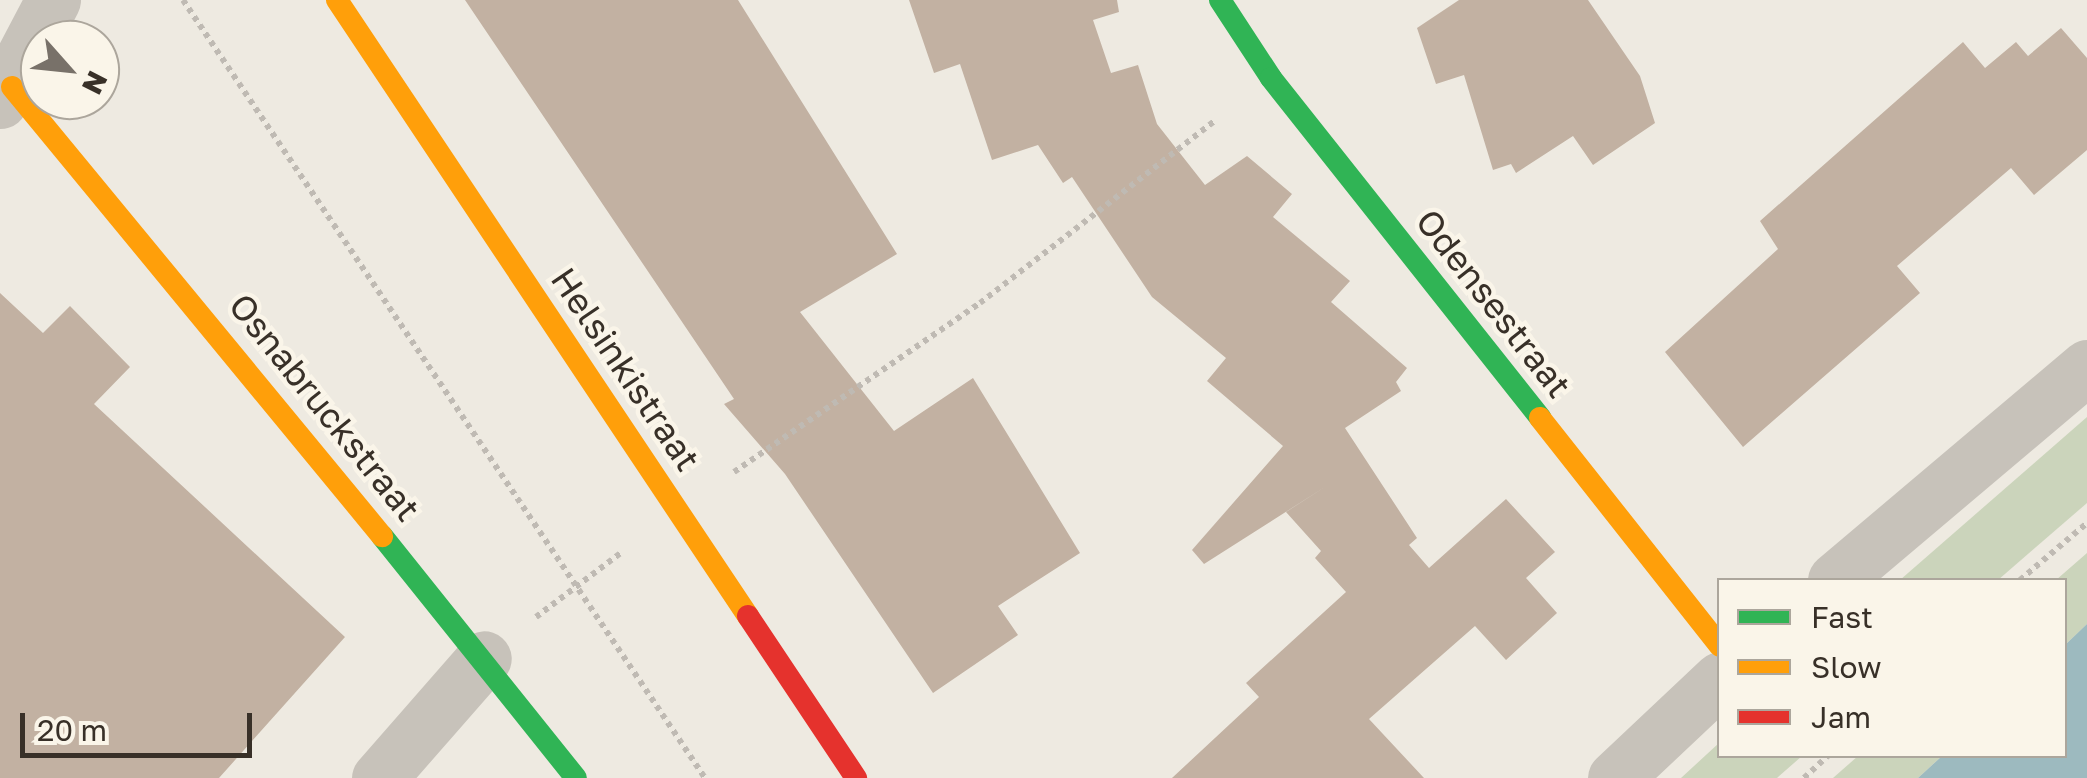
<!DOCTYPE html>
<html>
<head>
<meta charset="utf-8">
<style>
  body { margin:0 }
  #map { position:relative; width:2087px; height:778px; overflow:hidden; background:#eeeae1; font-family:"Golos Text",sans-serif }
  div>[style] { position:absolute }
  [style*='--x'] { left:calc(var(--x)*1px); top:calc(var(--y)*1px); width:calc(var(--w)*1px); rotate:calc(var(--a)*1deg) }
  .green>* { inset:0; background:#cbd4bb }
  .water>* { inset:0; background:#9dbabf }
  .building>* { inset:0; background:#c2b1a2 }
  .path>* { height:6px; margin-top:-3px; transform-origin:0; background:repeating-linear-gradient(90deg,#bfbab3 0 5px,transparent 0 10px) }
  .street>* { height:55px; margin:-27.5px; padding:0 27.5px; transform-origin:27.5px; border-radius:27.5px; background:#c7c2ba }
  .fast>* { height:22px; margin:-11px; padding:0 11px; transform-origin:11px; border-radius:11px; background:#30b455 }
  .slow>* { height:22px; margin:-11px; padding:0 11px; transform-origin:11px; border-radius:11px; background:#ff9f0a }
  .jam>* { height:22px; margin:-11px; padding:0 11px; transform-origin:11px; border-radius:11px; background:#e5322d }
  span { translate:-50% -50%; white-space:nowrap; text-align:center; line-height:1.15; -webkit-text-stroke:9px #faf5e9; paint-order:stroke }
  .street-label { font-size:35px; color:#383028 }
  .legend { position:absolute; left:1717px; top:578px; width:350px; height:180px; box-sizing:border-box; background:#faf5e9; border:2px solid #aca69c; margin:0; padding:12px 18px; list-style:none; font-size:30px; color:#383028 }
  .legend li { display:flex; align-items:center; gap:20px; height:50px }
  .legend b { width:50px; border:2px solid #aca69c }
  .north { position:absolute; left:20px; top:20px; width:100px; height:100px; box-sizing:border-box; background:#faf5e9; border:2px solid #aca69c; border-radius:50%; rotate:117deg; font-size:28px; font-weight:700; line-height:40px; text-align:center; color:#383028 }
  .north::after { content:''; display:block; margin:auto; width:35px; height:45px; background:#787169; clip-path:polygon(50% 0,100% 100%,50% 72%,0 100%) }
  .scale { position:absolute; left:20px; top:713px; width:232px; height:45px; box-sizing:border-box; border:5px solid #383028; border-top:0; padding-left:12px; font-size:30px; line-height:35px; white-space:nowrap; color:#383028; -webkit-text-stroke:8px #faf5e9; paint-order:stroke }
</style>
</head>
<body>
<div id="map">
  <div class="green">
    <div style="clip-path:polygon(2087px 417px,2087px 503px,1998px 580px,1900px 580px)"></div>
    <div style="clip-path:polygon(2087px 553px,2087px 624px,2065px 645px,2064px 580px,2056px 580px)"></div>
    <div style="clip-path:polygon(1719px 743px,1720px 756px,1802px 756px,1777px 778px,1681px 778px)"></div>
    <div style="clip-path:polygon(1858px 756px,1942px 756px,1918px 778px,1833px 778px)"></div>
  </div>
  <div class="water">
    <div style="clip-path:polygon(2087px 624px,2087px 778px,1918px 778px,1942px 756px,2064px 756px,2065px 645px)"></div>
  </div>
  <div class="building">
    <div style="clip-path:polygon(465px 0,738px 0,897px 254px,800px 312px,894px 431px,973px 378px,1080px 553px,998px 606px,1018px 635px,933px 693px,785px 474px,724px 404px,734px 399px)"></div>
    <div style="clip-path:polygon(909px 0,1117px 0,1119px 12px,1093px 20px,1111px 73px,1138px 65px,1157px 124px,1205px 185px,1247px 156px,1292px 194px,1273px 217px,1350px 281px,1331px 302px,1407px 368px,1396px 382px,1401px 391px,1345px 428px,1417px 538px,1409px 545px,1429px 568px,1506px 499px,1555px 552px,1526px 578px,1557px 613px,1506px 660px,1475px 626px,1369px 719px,1424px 778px,1172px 778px,1259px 697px,1246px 683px,1346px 592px,1315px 558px,1321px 551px,1286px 512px,1328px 485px,1204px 564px,1192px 550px,1283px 446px,1207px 381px,1226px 358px,1152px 297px,1072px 177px,1063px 183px,1038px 145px,992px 160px,960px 64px,934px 73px)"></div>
    <div style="clip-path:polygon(1459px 0,1588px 0,1640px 76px,1655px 123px,1593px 165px,1573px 136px,1516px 173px,1511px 164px,1493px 170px,1464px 75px,1436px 84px,1417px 28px)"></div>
    <div style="clip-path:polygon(2061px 28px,2087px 58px,2087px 150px,2034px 195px,2011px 168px,1897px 266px,1920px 293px,1743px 447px,1665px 352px,1778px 249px,1760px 221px,1963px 42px,1985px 68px,2016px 42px,2028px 56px)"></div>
    <div style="clip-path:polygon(0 293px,43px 333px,70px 306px,130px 367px,94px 404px,345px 637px,219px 778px,0 778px)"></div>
  </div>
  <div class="path">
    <div style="--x:183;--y:0;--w:937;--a:56.14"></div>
    <div style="--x:734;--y:472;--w:298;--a:-34.5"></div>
    <div style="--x:980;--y:303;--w:299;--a:-37.8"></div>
    <div style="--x:2020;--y:580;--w:88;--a:-40.4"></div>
    <div style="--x:536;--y:617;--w:108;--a:-37.1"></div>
    <div style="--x:1804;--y:778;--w:33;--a:-43"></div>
  </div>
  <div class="street">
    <div style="--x:0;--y:101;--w:114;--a:-62.3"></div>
    <div style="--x:1835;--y:580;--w:330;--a:-40.2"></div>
    <div style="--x:379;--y:778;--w:159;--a:-48.8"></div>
    <div style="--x:1615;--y:778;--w:144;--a:-43.3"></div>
  </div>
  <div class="fast">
    <div style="--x:1220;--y:0;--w:93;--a:56.8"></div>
    <div style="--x:1271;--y:78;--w:434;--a:51.6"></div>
    <div style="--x:382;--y:536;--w:310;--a:51.3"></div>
  </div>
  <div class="slow">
    <div style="--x:337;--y:0;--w:741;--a:56.29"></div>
    <div style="--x:12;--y:87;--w:582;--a:50.51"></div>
    <div style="--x:1540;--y:418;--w:290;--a:51.7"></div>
  </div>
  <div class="jam">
    <div style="--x:748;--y:616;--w:195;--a:56.3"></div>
  </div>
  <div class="street-label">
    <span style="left:1494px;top:303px;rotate:52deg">Odensestraat</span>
    <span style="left:626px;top:369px;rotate:56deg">Helsinkistraat</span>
    <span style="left:325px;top:407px;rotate:51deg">Osnabruckstraat</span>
  </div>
  <ul class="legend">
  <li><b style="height:12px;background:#30b455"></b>Fast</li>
  <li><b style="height:12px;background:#ff9f0a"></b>Slow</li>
  <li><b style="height:12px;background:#e5322d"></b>Jam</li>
  </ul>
  <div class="north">N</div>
  <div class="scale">20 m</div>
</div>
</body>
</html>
